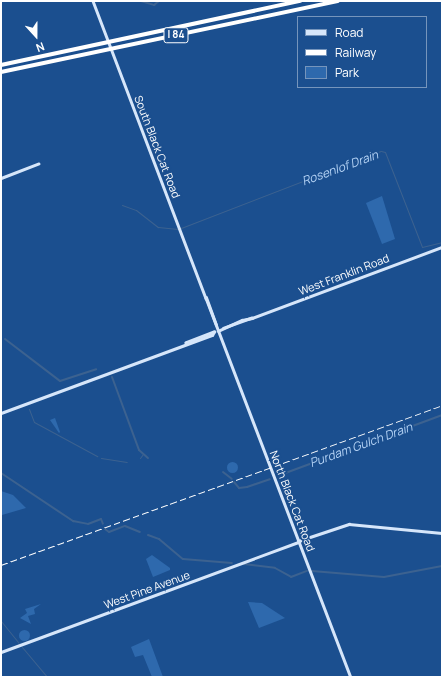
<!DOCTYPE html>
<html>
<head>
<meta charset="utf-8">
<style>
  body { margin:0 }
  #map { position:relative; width:443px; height:678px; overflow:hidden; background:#1b4f8f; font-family:Manrope,sans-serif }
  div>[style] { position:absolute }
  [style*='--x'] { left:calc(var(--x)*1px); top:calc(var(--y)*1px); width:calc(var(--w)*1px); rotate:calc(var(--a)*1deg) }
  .green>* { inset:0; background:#2e69ad }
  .round { border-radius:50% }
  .stream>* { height:1px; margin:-0.5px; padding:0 0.5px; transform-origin:0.5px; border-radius:0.5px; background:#3c6290 }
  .canal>* { height:2px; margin:-1px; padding:0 1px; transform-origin:1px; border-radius:1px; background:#3c6290 }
  .secondary>* { height:2.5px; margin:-1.25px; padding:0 1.25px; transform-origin:1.25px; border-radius:1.25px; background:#d6e6fa }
  .highway>* { height:4px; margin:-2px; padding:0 2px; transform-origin:2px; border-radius:2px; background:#fff }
  .rail>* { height:1px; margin-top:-0.5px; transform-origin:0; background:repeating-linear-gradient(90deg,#fff 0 7px,transparent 0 10px) }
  span { translate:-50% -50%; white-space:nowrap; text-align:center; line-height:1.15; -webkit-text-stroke:3.5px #1b4f8f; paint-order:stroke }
  .shield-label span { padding:1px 3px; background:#1b4f8f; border:1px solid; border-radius:3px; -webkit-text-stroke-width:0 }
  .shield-label { font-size:10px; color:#fff; font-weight:700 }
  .street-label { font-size:11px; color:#fff }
  .water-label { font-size:12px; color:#b5d3f5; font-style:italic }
  .frame { position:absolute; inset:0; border:2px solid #fff; pointer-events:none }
  .legend { position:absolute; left:297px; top:16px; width:130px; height:72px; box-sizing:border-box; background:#1b4f8f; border:1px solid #7695bc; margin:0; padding:5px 7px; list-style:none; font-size:12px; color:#fff }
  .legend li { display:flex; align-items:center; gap:8px; height:20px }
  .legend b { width:20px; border:1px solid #7695bc }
  .north { position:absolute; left:16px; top:16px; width:40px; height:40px; -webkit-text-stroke:3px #1b4f8f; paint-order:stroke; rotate:159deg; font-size:11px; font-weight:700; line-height:16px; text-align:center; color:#fff }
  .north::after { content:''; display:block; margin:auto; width:14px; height:18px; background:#fff; clip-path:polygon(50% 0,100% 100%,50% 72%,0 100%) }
</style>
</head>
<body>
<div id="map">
  <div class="green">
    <div style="clip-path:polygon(382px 196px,395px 239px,382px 244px,366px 203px)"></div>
    <div style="clip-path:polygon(55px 418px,60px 432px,59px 433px,50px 420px)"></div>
    <div class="round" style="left:226.5px;top:461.5px;width:11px;height:11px"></div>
    <div style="clip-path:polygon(1px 491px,13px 495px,26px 508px,2px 515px)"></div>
    <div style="clip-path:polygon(152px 555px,170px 568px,170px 570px,153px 577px,146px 559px)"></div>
    <div style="clip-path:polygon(248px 602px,262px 603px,285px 618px,259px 628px)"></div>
    <div style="clip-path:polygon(41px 604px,34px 609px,35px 614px,28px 616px,31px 624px,20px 618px,27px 613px,25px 609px)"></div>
    <div class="round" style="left:18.5px;top:629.5px;width:11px;height:11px"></div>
    <div style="clip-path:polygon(149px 639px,163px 677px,152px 677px,143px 655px,135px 657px,131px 647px)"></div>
  </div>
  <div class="stream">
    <div style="--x:122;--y:205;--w:15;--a:20"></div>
    <div style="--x:136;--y:210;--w:28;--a:38"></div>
    <div style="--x:158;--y:227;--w:20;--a:6"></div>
    <div style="--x:181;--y:228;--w:214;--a:-21.1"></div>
    <div style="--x:381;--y:151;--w:4;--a:14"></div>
    <div style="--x:385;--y:152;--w:102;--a:68.7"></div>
    <div style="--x:422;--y:247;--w:21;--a:-14"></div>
    <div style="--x:29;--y:409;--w:14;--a:69"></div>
    <div style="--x:34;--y:422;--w:72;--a:28.4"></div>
    <div style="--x:101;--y:458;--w:26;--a:9"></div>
    <div style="--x:140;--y:458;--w:5;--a:-53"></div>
    <div style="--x:1;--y:621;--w:28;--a:51"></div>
    <div style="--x:22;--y:647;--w:39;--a:50"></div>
    <div style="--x:226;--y:677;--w:1;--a:0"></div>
  </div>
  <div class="canal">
    <div style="--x:66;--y:1;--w:10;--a:0"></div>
    <div style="--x:141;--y:1;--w:14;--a:17"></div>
    <div style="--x:154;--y:5;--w:6;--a:-39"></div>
    <div style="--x:5;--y:339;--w:69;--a:37.4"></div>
    <div style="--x:60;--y:381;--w:38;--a:-18"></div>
    <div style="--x:112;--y:377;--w:78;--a:69.7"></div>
    <div style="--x:139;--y:450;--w:12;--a:42"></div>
    <div style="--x:223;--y:472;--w:11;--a:38"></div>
    <div style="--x:1;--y:473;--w:87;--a:33.7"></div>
    <div style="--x:73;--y:521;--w:15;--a:11"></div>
    <div style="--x:88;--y:524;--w:14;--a:-21"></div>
    <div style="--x:101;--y:519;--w:5;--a:68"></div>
    <div style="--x:280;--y:475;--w:173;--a:-20.3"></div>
    <div style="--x:234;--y:482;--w:8;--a:50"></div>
    <div style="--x:239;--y:488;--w:8;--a:-7"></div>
    <div style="--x:247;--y:487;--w:24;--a:-19"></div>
    <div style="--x:105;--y:529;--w:5;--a:37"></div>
    <div style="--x:109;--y:532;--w:17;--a:-21"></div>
    <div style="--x:125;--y:526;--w:16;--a:22"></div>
    <div style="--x:148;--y:535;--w:12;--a:20"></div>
    <div style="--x:159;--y:539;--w:31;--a:40"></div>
    <div style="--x:183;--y:559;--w:49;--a:4.7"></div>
    <div style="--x:244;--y:564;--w:31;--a:7"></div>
    <div style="--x:275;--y:568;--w:18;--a:29"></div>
    <div style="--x:291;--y:577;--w:17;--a:-21"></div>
    <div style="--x:312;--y:571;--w:72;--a:4.8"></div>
    <div style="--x:384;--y:577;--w:59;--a:-10.7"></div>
  </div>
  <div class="secondary">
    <div style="--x:93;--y:1;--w:318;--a:69.2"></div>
    <div style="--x:1;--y:178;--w:40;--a:-21"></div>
    <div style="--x:252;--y:318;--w:203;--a:-20.5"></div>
    <div style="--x:216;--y:325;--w:29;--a:-110"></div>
    <div style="--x:206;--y:298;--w:406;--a:69.1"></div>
    <div style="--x:218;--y:331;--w:26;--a:-25"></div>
    <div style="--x:242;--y:320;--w:10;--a:-11"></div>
    <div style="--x:252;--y:318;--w:30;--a:160"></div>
    <div style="--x:1;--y:413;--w:225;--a:-20.3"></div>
    <div style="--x:212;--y:335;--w:4;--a:-56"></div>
    <div style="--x:214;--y:332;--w:30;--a:159"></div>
    <div style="--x:298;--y:541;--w:54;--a:-18.4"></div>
    <div style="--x:349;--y:524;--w:93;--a:5.5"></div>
    <div style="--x:1;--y:652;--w:318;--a:-20.3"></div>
  </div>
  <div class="highway">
    <div style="--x:1;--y:65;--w:306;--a:-12.1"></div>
    <div style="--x:1;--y:72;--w:344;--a:-11.9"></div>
  </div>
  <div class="rail">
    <div style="--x:1;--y:565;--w:469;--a:-19.9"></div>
  </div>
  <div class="shield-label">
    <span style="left:176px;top:35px">I 84</span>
  </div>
  <div class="street-label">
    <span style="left:157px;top:147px;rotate:69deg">South Black Cat Road</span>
    <span style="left:344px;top:275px;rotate:-21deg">West Franklin Road</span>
    <span style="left:292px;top:501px;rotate:69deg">North Black Cat Road</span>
    <span style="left:147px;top:590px;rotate:-20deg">West Pine Avenue</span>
  </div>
  <div class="water-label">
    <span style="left:340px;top:168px;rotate:-20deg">Rosenlof Drain</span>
    <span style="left:361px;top:445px;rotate:-20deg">Purdam Gulch Drain</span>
  </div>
  <div class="frame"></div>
  <ul class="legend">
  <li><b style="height:5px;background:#d6e6fa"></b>Road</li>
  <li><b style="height:5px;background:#fff"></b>Railway</li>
  <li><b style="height:11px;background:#2e69ad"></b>Park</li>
  </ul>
  <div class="north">N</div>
</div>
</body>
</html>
